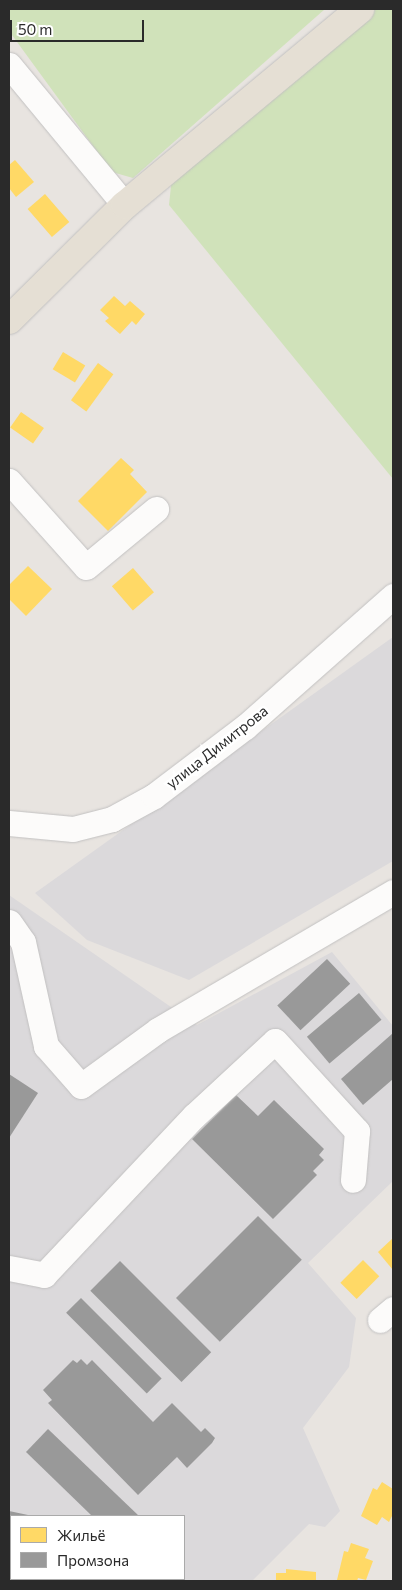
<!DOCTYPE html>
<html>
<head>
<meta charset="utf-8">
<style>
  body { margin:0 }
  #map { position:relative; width:402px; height:1590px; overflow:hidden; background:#e8e4e0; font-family:Commissioner,sans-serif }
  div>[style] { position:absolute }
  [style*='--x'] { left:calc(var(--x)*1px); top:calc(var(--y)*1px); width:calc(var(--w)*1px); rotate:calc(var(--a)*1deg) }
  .industrial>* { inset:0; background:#dbd9db }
  .green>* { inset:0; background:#d0e2ba }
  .homes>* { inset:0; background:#ffd966; transform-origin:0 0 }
  .industry>* { inset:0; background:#999; transform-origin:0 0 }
  .roads { filter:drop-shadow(0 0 1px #c2c1c1) drop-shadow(0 0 1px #c2c1c1) }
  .minor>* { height:25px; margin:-12.5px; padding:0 12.5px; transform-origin:12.5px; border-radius:12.5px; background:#fcfbfa }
  .major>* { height:28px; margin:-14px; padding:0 14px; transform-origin:14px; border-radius:14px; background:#e5dfd4 }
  span { translate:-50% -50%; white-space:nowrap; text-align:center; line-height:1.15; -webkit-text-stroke:5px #fff; paint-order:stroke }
  .street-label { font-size:15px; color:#2a2a2a }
  .frame { position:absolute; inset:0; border:10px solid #2a2a2a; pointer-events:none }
  .legend { position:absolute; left:10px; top:1515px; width:175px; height:65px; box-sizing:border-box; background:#fff; border:1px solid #aaa; margin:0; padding:6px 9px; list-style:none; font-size:15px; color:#2a2a2a }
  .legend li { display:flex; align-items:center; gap:10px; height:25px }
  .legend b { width:25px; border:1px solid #aaa }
  .scale { position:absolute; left:10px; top:20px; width:134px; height:22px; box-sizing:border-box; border:2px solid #2a2a2a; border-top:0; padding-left:6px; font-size:15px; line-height:18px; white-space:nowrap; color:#2a2a2a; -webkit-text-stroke:4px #fff; paint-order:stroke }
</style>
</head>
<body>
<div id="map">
  <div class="industrial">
    <div style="clip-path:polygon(393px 637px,393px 861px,189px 980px,87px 940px,35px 893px)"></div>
    <div style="clip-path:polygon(evenodd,9px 895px,197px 1025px,332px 952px,393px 1026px,393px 1181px,308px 1263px,356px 1318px,349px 1367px,303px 1428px,340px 1511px,325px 1527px,309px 1524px,252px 1581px,9px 1581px,9px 895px,11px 1516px,184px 1516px,184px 1579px,11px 1579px,11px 1516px)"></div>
  </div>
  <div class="green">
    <div style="clip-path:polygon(9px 9px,325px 9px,133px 178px,112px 172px,9px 31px)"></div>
    <div style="clip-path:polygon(373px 9px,393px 9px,393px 479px,169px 205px,173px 167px)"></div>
  </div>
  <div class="homes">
    <div style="clip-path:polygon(15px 160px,34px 182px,16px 197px,9px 188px,9px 165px)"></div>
    <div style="left:45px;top:194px;width:37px;height:23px;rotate:49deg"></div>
    <div style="clip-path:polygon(114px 296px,125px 306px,130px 301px,145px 314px,136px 325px,132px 321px,120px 334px,105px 321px,109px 318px,100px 310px)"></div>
    <div style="left:63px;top:352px;width:26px;height:20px;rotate:31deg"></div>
    <div style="left:98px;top:363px;width:19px;height:46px;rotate:36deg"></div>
    <div style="left:21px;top:412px;width:28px;height:19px;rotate:35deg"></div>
    <div style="clip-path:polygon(121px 458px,134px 470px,130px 474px,147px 492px,108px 531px,78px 501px)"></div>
    <div style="clip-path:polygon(28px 566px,52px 589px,26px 616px,9px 599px,9px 585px)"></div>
    <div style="left:133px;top:568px;width:32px;height:28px;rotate:49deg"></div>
    <div style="clip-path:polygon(393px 1238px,393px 1270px,378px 1252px)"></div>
    <div style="left:363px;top:1260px;width:23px;height:32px;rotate:45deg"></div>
    <div style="clip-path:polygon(382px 1482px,393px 1489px,393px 1514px,389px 1522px,382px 1517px,377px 1525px,361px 1516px,373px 1488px,377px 1490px)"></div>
    <div style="clip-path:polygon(351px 1543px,369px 1549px,365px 1558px,373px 1561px,366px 1580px,358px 1578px,357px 1581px,337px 1580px,344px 1551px,348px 1552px)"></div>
    <div style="clip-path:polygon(286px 1569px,316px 1572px,316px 1581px,276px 1581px,276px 1573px,286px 1573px)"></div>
  </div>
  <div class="industry">
    <div style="left:327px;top:959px;width:34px;height:68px;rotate:47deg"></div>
    <div style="left:359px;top:993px;width:35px;height:68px;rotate:50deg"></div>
    <div style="clip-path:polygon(393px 1033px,393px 1079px,363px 1105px,341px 1079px)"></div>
    <div style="clip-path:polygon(9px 1074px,38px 1093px,9px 1138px)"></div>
    <div style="clip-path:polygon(236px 1095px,258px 1116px,274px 1100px,324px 1149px,319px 1155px,324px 1160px,313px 1171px,317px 1175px,273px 1219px,192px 1139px)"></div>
    <div style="left:258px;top:1216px;width:62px;height:116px;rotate:45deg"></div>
    <div style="left:120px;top:1261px;width:129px;height:42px;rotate:45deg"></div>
    <div style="left:81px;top:1298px;width:114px;height:21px;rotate:45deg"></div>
    <div style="clip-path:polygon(81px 1359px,87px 1365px,92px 1360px,153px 1422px,172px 1403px,201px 1432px,205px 1428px,215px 1438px,212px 1443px,187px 1468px,177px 1457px,138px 1495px,48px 1403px,52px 1400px,43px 1390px,73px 1360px,77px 1363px)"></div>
    <div style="clip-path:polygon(48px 1429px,139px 1516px,92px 1516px,26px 1452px)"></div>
    <div style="clip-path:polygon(9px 1511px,28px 1515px,11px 1516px,11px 1544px)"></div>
  </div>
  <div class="roads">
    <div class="minor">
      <div style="--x:9;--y:65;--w:182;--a:50.4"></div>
      <div style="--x:9;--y:481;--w:115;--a:48.2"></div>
      <div style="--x:86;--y:567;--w:91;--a:-39.6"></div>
      <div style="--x:9;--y:823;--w:64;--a:5.4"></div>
      <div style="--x:73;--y:829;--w:40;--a:-14.4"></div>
      <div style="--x:112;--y:819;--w:48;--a:-28.7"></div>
      <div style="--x:154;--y:796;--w:114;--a:-37.2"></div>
      <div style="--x:245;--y:727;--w:198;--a:-41.5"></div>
      <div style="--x:9;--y:922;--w:24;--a:55"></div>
      <div style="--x:23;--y:942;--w:107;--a:77.5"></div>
      <div style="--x:46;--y:1046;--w:53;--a:48.8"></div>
      <div style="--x:81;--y:1086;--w:95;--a:-36"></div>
      <div style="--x:158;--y:1030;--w:273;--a:-30.4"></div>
      <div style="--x:9;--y:1268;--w:36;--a:11"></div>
      <div style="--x:44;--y:1275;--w:219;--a:-46.7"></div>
      <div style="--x:194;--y:1116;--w:110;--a:-42.8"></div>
      <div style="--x:275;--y:1041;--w:122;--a:47.7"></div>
      <div style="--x:357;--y:1131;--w:49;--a:94.7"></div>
      <div style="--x:380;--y:1320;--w:17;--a:-40"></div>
    </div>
    <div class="major">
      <div style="--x:9;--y:320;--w:163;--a:-44.8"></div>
      <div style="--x:125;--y:205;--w:306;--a:-39.8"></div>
    </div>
  </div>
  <div class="street-label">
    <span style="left:217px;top:747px;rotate:-38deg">улица Димитрова</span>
  </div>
  <div class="frame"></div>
  <ul class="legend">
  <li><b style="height:14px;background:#ffd966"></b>Жильё</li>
  <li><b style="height:14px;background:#999"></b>Промзона</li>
  </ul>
  <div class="scale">50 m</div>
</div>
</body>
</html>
